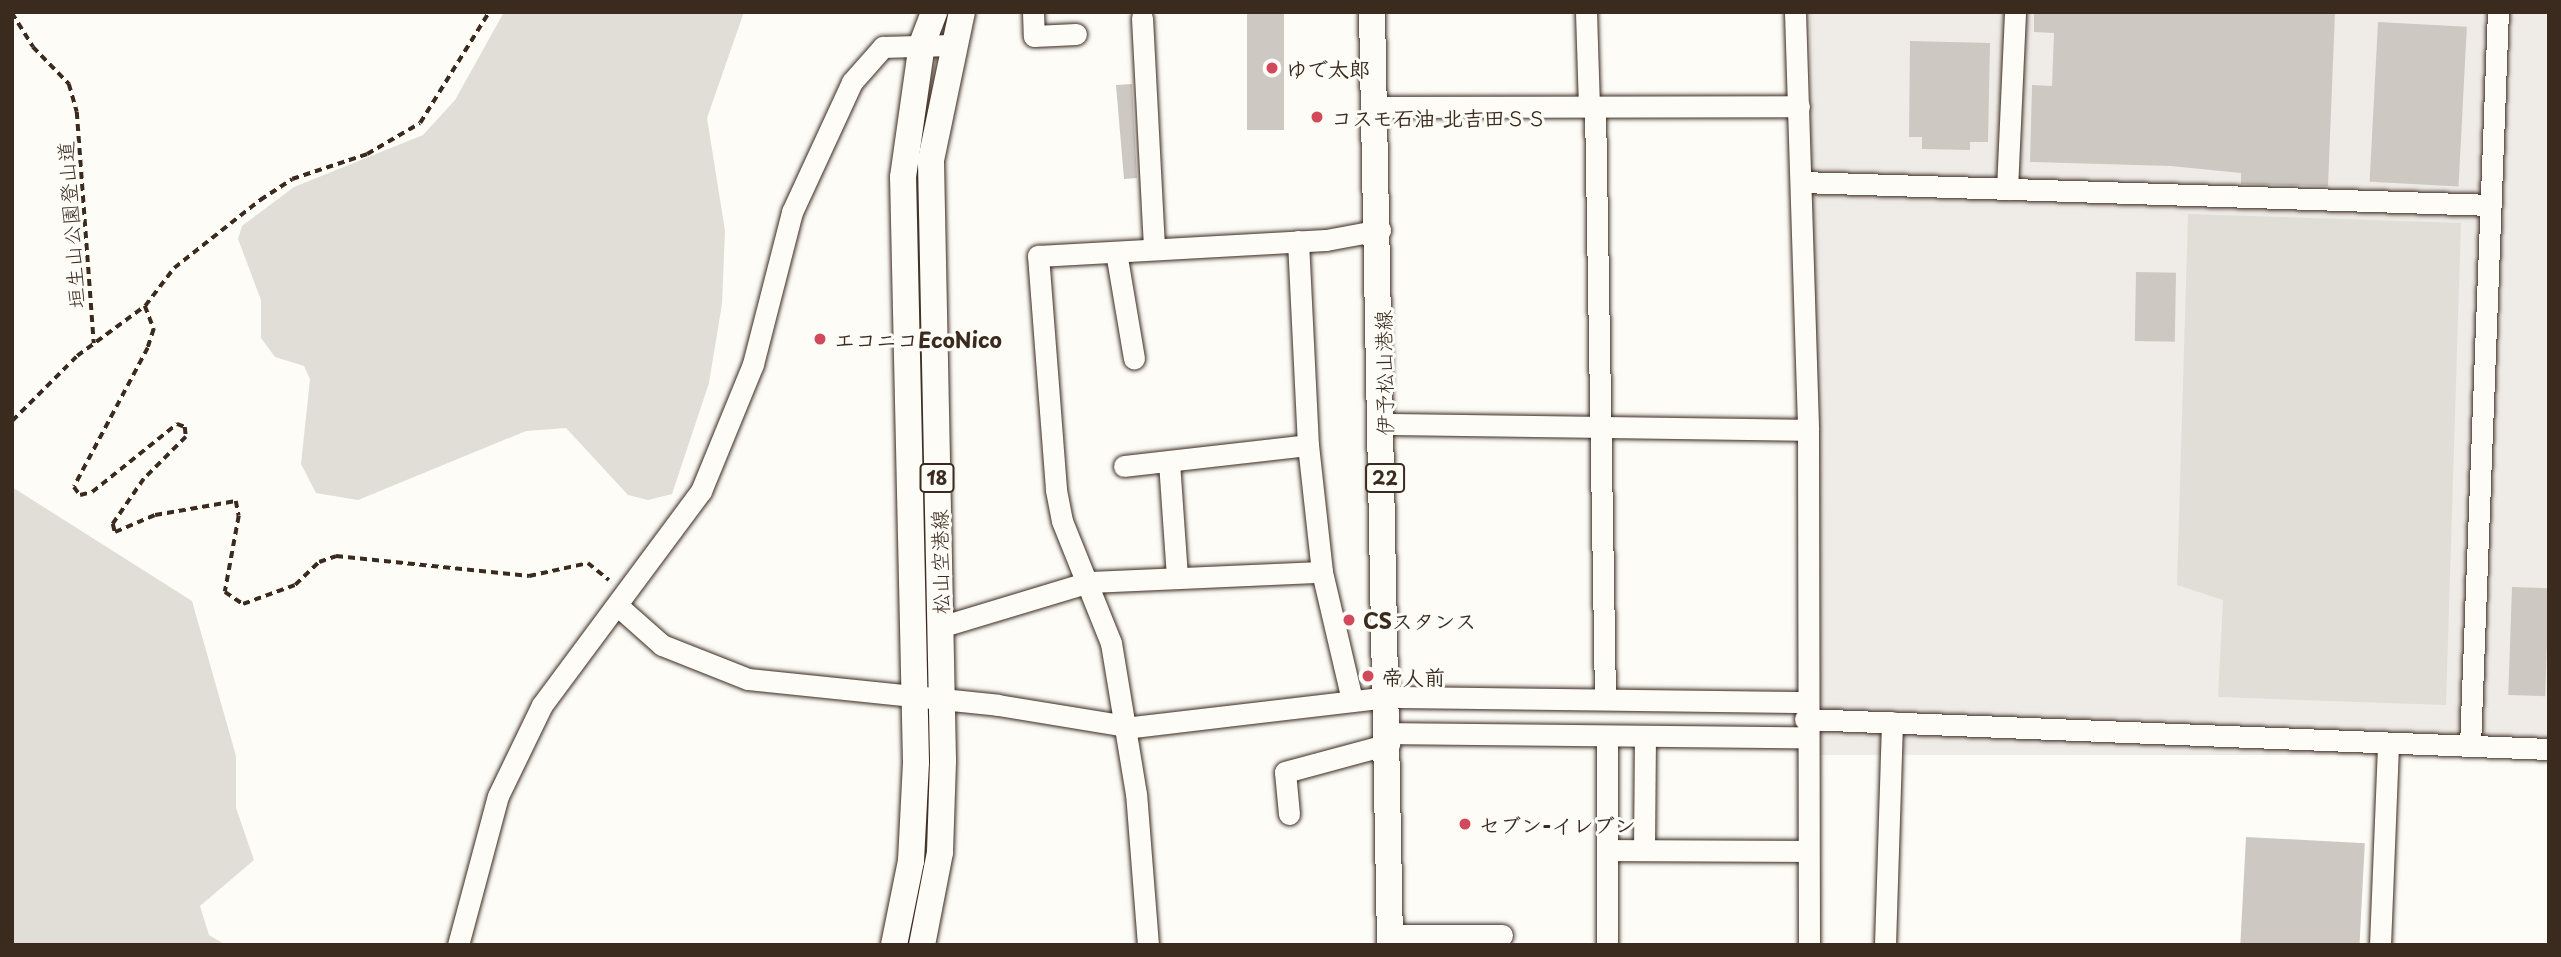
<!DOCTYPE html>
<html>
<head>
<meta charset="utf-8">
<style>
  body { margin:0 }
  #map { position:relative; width:2561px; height:957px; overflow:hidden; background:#fdfcf7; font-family:"Playpen Sans","Klee One",sans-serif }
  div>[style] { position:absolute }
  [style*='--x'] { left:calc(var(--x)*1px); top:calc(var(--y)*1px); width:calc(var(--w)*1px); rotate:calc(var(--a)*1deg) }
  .built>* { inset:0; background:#efece7; transform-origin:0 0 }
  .green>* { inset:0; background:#e1ded7 }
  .building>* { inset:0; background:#cdc8c2; transform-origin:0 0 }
  .path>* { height:3.5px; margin-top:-1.75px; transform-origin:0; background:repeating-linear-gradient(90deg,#3b2a1e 0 7px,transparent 0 12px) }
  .roads { filter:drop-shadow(0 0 2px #3b2a1e) drop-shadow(0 0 2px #3b2a1e) }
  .minor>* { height:21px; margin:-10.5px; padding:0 10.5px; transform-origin:10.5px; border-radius:10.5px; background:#fdfcf7 }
  .major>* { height:26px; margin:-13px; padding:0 13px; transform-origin:13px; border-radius:13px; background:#fdfcf7 }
  .dots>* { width:19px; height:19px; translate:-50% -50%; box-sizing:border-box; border:4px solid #fdfcf7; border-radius:50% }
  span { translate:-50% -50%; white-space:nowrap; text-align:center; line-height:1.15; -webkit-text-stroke:6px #fdfcf7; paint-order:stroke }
  .shield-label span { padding:2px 5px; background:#fdfcf7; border:2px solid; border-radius:5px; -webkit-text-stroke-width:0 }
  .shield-label { font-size:19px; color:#3b2a1e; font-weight:700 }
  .poi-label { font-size:21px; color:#3b2a1e; font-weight:700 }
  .left { translate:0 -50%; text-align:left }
  .street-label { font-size:21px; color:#3b2a1e }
  .frame { position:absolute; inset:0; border:14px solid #3b2a1e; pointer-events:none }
</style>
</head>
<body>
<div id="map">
  <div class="built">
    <div style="left:1810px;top:12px;width:739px;height:743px"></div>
  </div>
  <div class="green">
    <div style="clip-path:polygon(504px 12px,744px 12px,707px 118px,725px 231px,722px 304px,709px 383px,672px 494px,648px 500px,628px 495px,566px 428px,526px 431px,358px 500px,316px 493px,301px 464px,310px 379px,304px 366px,275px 357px,261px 338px,261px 300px,238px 239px,242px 226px,294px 187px,423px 135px,455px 100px)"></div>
    <div style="clip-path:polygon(2188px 214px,2461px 223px,2446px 705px,2218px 697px,2223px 600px,2177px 585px)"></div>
    <div style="clip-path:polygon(12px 487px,192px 601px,236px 756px,236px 808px,254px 860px,200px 906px,209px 935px,226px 945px,12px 945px)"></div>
  </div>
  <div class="building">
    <div style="left:1247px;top:12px;width:37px;height:118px"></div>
    <div style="clip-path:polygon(2034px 12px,2335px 12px,2328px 186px,2241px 184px,2241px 173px,2171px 166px,2030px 162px,2032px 85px,2052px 86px,2054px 33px,2034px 32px)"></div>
    <div style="left:2378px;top:22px;width:89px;height:160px;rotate:3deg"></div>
    <div style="clip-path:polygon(1910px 41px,1990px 43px,1988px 142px,1970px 142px,1970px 150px,1922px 149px,1922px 137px,1909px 137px)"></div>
    <div style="clip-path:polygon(1132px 84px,1137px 178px,1124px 179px,1116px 85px)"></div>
    <div style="left:2136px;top:272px;width:40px;height:69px;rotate:1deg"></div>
    <div style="left:2512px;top:587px;width:37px;height:108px;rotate:2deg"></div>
    <div style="left:2246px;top:837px;width:119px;height:108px;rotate:3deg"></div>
  </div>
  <div class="path">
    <div style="--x:12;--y:13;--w:40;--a:58"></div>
    <div style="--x:33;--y:47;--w:52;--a:45.8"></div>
    <div style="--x:69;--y:84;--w:29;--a:74"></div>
    <div style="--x:77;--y:112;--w:232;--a:85.8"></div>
    <div style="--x:145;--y:306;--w:25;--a:69"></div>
    <div style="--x:154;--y:329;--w:20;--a:108"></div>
    <div style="--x:148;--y:348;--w:157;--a:118"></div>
    <div style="--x:74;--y:487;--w:10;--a:53"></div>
    <div style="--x:80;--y:495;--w:12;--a:-14"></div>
    <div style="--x:92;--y:492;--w:109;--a:-38.7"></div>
    <div style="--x:177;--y:424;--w:9;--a:21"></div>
    <div style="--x:185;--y:427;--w:10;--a:84"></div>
    <div style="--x:186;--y:437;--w:59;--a:135"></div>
    <div style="--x:144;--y:479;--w:55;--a:124.6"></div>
    <div style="--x:113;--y:524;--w:8;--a:76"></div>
    <div style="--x:115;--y:532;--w:43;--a:-23"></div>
    <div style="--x:155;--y:515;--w:82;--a:-9.8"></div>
    <div style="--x:236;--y:501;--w:15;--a:79"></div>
    <div style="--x:239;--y:516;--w:77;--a:100.4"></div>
    <div style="--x:225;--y:592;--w:22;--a:34"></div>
    <div style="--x:243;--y:604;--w:55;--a:-20.1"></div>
    <div style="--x:295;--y:585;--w:33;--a:-44"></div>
    <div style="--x:319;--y:562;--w:18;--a:-19"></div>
    <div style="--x:336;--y:556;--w:194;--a:5.9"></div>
    <div style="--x:529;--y:576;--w:60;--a:-12.4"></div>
    <div style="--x:588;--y:563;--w:27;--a:39"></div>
    <div style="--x:12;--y:421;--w:92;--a:-45"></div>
    <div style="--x:77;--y:356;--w:84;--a:-36.3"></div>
    <div style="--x:145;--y:306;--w:48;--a:-52.7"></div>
    <div style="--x:174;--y:268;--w:110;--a:-38.3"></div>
    <div style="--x:260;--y:200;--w:38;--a:-33"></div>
    <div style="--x:292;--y:179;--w:79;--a:-18.4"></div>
    <div style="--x:367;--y:154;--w:61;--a:-30.3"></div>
    <div style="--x:420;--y:123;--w:131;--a:-58.1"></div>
  </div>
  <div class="roads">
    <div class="minor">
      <div style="--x:1033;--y:12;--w:24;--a:88"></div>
      <div style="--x:1034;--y:36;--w:42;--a:-2.7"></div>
      <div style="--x:1586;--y:12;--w:95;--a:88.2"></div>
      <div style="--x:1795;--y:12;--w:418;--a:88.2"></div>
      <div style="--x:1808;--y:430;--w:515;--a:89.89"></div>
      <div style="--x:1142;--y:18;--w:231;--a:87"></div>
      <div style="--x:1378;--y:107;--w:421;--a:-0.1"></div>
      <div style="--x:1595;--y:107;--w:592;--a:89.03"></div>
      <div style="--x:1802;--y:182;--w:688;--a:1.91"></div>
      <div style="--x:2007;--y:189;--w:177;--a:-87.4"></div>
      <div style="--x:1298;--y:241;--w:204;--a:87.2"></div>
      <div style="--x:1308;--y:445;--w:128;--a:83.7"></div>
      <div style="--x:1322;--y:572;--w:131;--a:76.8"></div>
      <div style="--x:1116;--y:252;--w:108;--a:80.4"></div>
      <div style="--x:1384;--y:424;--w:424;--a:0.8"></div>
      <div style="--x:1169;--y:462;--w:114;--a:86"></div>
      <div style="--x:1124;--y:466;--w:185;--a:-6.5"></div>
      <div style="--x:618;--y:606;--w:59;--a:41.6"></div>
      <div style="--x:662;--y:645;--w:92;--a:21.6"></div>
      <div style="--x:748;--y:679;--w:251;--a:5.9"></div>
      <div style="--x:998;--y:705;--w:137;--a:9.3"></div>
      <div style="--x:1133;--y:727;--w:258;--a:-6.7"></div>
      <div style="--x:1389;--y:697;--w:416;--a:0.7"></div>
      <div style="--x:940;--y:627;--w:156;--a:-16.8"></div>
      <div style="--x:1089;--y:582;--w:233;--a:-2.5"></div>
      <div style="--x:1805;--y:719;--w:745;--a:2.31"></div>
      <div style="--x:1389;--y:733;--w:416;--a:0.6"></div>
      <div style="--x:1607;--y:736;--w:209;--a:90"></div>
      <div style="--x:2470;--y:746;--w:735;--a:-87.82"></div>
      <div style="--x:1289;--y:814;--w:42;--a:-95.4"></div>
      <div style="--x:1285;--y:772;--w:108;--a:-15.1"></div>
      <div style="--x:1607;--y:850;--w:200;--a:0.3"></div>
      <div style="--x:1644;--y:850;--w:114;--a:-89.5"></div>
      <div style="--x:1390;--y:935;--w:112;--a:0"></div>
      <div style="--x:458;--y:945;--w:154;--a:-75"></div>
      <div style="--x:498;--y:796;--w:101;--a:-64.2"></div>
      <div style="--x:542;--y:705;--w:267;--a:-53.4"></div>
      <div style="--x:701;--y:491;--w:137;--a:-67.7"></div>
      <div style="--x:753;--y:364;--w:157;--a:-75.6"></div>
      <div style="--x:792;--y:212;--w:143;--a:-65.2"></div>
      <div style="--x:852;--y:82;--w:47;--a:-48.5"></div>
      <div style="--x:883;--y:47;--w:67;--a:-1.7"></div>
      <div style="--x:1148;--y:945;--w:151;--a:-94.5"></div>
      <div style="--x:1136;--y:794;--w:153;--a:-99.4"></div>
      <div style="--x:1111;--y:643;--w:131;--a:-111.9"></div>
      <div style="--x:1062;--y:521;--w:33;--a:-101"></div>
      <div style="--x:1056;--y:489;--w:234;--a:-94.4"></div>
      <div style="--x:1038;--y:256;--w:288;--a:-3.2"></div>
      <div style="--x:1326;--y:240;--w:55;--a:-10.5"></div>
      <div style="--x:1885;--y:945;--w:223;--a:-88.2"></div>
      <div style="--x:2380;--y:945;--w:202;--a:-87.7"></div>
    </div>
    <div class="major">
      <div style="--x:1372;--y:12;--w:933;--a:88.89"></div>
      <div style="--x:894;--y:945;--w:86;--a:-78.6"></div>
      <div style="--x:911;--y:861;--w:99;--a:-87.1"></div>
      <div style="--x:916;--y:762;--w:585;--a:-91.27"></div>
      <div style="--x:903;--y:177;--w:134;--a:-81.9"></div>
      <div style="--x:922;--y:44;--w:34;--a:-69"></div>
      <div style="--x:922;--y:945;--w:95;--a:-79"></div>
      <div style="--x:940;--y:852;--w:92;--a:-88.1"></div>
      <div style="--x:943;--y:760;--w:600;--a:-91.15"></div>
      <div style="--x:931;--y:160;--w:151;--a:-78.2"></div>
    </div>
  </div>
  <div class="dots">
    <div style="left:1272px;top:68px;background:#d1495b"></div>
    <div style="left:1317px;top:117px;background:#d1495b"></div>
    <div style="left:820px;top:339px;background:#d1495b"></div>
    <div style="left:1349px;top:620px;background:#d1495b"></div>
    <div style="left:1368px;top:676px;background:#d1495b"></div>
    <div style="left:1465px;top:824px;background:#d1495b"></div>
  </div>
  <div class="shield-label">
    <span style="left:937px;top:478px">18</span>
    <span style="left:1385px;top:478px">22</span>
  </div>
  <div class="poi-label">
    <span class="left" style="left:1286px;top:68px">ゆで太郎</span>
    <span class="left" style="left:1331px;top:117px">コスモ石油 北吉田ＳＳ</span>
    <span class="left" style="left:834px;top:339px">エコニコEcoNico</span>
    <span class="left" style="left:1363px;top:620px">CSスタンス</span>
    <span class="left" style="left:1382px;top:676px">帝人前</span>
    <span class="left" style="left:1479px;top:824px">セブン-イレブン</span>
  </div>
  <div class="street-label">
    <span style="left:70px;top:225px;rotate:-94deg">垣生山公園登山道</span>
    <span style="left:1383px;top:373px;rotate:-91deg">伊予松山港線</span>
    <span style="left:939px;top:562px;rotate:-91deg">松山空港線</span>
  </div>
  <div class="frame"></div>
</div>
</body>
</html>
